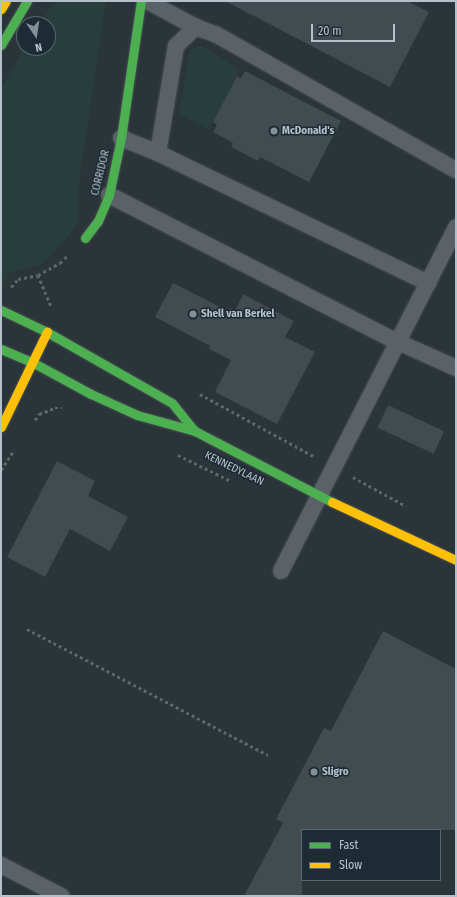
<!DOCTYPE html>
<html>
<head>
<meta charset="utf-8">
<style>
  body { margin:0 }
  #map { position:relative; width:457px; height:897px; overflow:hidden; background:#2a3439; font-family:"Fira Sans Condensed",sans-serif }
  div>[style] { position:absolute }
  [style*='--x'] { left:calc(var(--x)*1px); top:calc(var(--y)*1px); width:calc(var(--w)*1px); rotate:calc(var(--a)*1deg) }
  .green>* { inset:0; background:#273e3d }
  .building>* { inset:0; background:#424b4f; transform-origin:0 0 }
  .path>* { height:2.5px; margin-top:-1.25px; transform-origin:0; background:repeating-linear-gradient(90deg,#5d6669 0 3px,transparent 0 6px) }
  .roads { filter:drop-shadow(0 0 1px #484f54) drop-shadow(0 0 1px #484f54) }
  .lane>* { height:16px; margin:-8px; padding:0 8px; transform-origin:8px; border-radius:8px; background:#5a6267 }
  .fast>* { height:9px; margin:-4.5px; padding:0 4.5px; transform-origin:4.5px; border-radius:4.5px; background:#4caf50 }
  .slow>* { height:9px; margin:-4.5px; padding:0 4.5px; transform-origin:4.5px; border-radius:4.5px; background:#ffc107 }
  .dots>* { width:11px; height:11px; translate:-50% -50%; box-sizing:border-box; border:2px solid #1d2b34; border-radius:50% }
  span { translate:-50% -50%; white-space:nowrap; text-align:center; line-height:1.15; -webkit-text-stroke:3px #1d2b34; paint-order:stroke }
  .poi-label { font-size:11px; color:#b4c1ca; font-weight:700 }
  .left { translate:0 -50%; text-align:left }
  .street-label { font-size:11px; color:#b4c1ca }
  .frame { position:absolute; inset:0; border:2px solid #b4c1ca; pointer-events:none }
  .legend { position:absolute; left:301px; top:829px; width:140px; height:52px; box-sizing:border-box; background:#1d2b34; border:1px solid #596770; margin:0; padding:5px 7px; list-style:none; font-size:12px; color:#b4c1ca }
  .legend li { display:flex; align-items:center; gap:8px; height:20px }
  .legend b { width:20px; border:1px solid #596770 }
  .north { position:absolute; left:16px; top:16px; width:40px; height:40px; box-sizing:border-box; background:#1d2b34; border:1px solid #596770; border-radius:50%; rotate:167deg; font-size:11px; font-weight:700; line-height:16px; text-align:center; color:#b4c1ca }
  .north::after { content:''; display:block; margin:auto; width:14px; height:18px; background:#849097; clip-path:polygon(50% 0,100% 100%,50% 72%,0 100%) }
  .scale { position:absolute; left:311px; top:24px; width:84px; height:18px; box-sizing:border-box; border:2px solid #b4c1ca; border-top:0; padding-left:5px; font-size:12px; line-height:14px; white-space:nowrap; color:#b4c1ca; -webkit-text-stroke:3px #1d2b34; paint-order:stroke }
</style>
</head>
<body>
<div id="map">
  <div class="green">
    <div style="clip-path:polygon(56px 1px,106px 1px,79px 184px,79px 220px,70px 234px,49px 258px,42px 264px,11px 272px,1px 287px,1px 89px,24px 48px,48px 48px,48px 24px,38px 24px)"></div>
    <div style="clip-path:polygon(200px 45px,238px 68px,237px 76px,209px 130px,179px 114px,190px 50px)"></div>
  </div>
  <div class="building">
    <div style="clip-path:polygon(225px 1px,407px 1px,429px 12px,390px 87px)"></div>
    <div style="clip-path:polygon(245px 71px,341px 121px,309px 182px,260px 157px,258px 161px,231px 147px,233px 143px,213px 132px,217px 125px,213px 122px,237px 76px,241px 78px)"></div>
    <div style="clip-path:polygon(173px 283px,228px 311px,230px 308px,235px 311px,243px 294px,294px 321px,285px 337px,315px 352px,277px 424px,215px 392px,231px 360px,209px 349px,210px 346px,155px 317px)"></div>
    <div style="left:388px;top:405px;width:62px;height:25px;rotate:25deg"></div>
    <div style="clip-path:polygon(57px 461px,95px 481px,88px 496px,128px 517px,110px 551px,70px 529px,45px 577px,7px 557px)"></div>
    <div style="clip-path:polygon(383px 631px,456px 669px,456px 830px,302px 830px,302px 896px,244px 896px,283px 823px,276px 819px,324px 728px,331px 731px)"></div>
  </div>
  <div class="path">
    <div style="--x:38;--y:275;--w:34;--a:67"></div>
    <div style="--x:11;--y:287;--w:11;--a:-49"></div>
    <div style="--x:18;--y:279;--w:20;--a:-11"></div>
    <div style="--x:38;--y:275;--w:25;--a:-29"></div>
    <div style="--x:60;--y:263;--w:11;--a:-45"></div>
    <div style="--x:200;--y:394;--w:131;--a:28.7"></div>
    <div style="--x:35;--y:420;--w:7;--a:-56"></div>
    <div style="--x:39;--y:414;--w:17;--a:-21"></div>
    <div style="--x:55;--y:408;--w:7;--a:0"></div>
    <div style="--x:178;--y:455;--w:57;--a:26.1"></div>
    <div style="--x:1;--y:470;--w:24;--a:-57"></div>
    <div style="--x:353;--y:477;--w:60;--a:28.7"></div>
    <div style="--x:27;--y:629;--w:272;--a:27.6"></div>
  </div>
  <div class="roads">
    <div class="lane">
      <div style="--x:147;--y:1;--w:55;--a:28"></div>
      <div style="--x:196;--y:27;--w:22;--a:21"></div>
      <div style="--x:217;--y:35;--w:274;--a:29.5"></div>
      <div style="--x:121;--y:138;--w:40;--a:22"></div>
      <div style="--x:158;--y:153;--w:300;--a:25.7"></div>
      <div style="--x:158;--y:153;--w:109;--a:-80.5"></div>
      <div style="--x:176;--y:46;--w:28;--a:-44"></div>
      <div style="--x:109;--y:195;--w:324;--a:27"></div>
      <div style="--x:398;--y:342;--w:64;--a:24.1"></div>
      <div style="--x:281;--y:571;--w:386;--a:-63"></div>
      <div style="--x:1;--y:865;--w:68;--a:27.3"></div>
    </div>
    <div class="fast">
      <div style="--x:1;--y:45;--w:51;--a:-59.4"></div>
      <div style="--x:85;--y:238;--w:21;--a:-53"></div>
      <div style="--x:98;--y:221;--w:28;--a:-67"></div>
      <div style="--x:109;--y:195;--w:58;--a:-78.1"></div>
      <div style="--x:121;--y:138;--w:138;--a:-81.7"></div>
      <div style="--x:1;--y:310;--w:51;--a:25.6"></div>
      <div style="--x:47;--y:332;--w:144;--a:29.6"></div>
      <div style="--x:172;--y:403;--w:36;--a:51"></div>
      <div style="--x:1;--y:349;--w:34;--a:23"></div>
      <div style="--x:32;--y:362;--w:67;--a:28.5"></div>
      <div style="--x:91;--y:394;--w:51;--a:24.5"></div>
      <div style="--x:137;--y:415;--w:60;--a:15.4"></div>
      <div style="--x:195;--y:431;--w:154;--a:27.4"></div>
    </div>
    <div class="slow">
      <div style="--x:1;--y:9;--w:9;--a:-58"></div>
      <div style="--x:1;--y:427;--w:106;--a:-64.2"></div>
      <div style="--x:332;--y:502;--w:137;--a:25.1"></div>
    </div>
  </div>
  <div class="dots">
    <div style="left:274px;top:131px;background:#849097"></div>
    <div style="left:193px;top:314px;background:#849097"></div>
    <div style="left:314px;top:772px;background:#849097"></div>
  </div>
  <div class="poi-label">
    <span class="left" style="left:282px;top:131px">McDonald's</span>
    <span class="left" style="left:201px;top:314px">Shell van Berkel</span>
    <span class="left" style="left:322px;top:772px">Sligro</span>
  </div>
  <div class="street-label">
    <span style="left:101px;top:173px;rotate:-76deg">CORRIDOR</span>
    <span style="left:234px;top:469px;rotate:26deg">KENNEDYLAAN</span>
  </div>
  <div class="frame"></div>
  <ul class="legend">
  <li><b style="height:5px;background:#4caf50"></b>Fast</li>
  <li><b style="height:5px;background:#ffc107"></b>Slow</li>
  </ul>
  <div class="north">N</div>
  <div class="scale">20 m</div>
</div>
</body>
</html>
